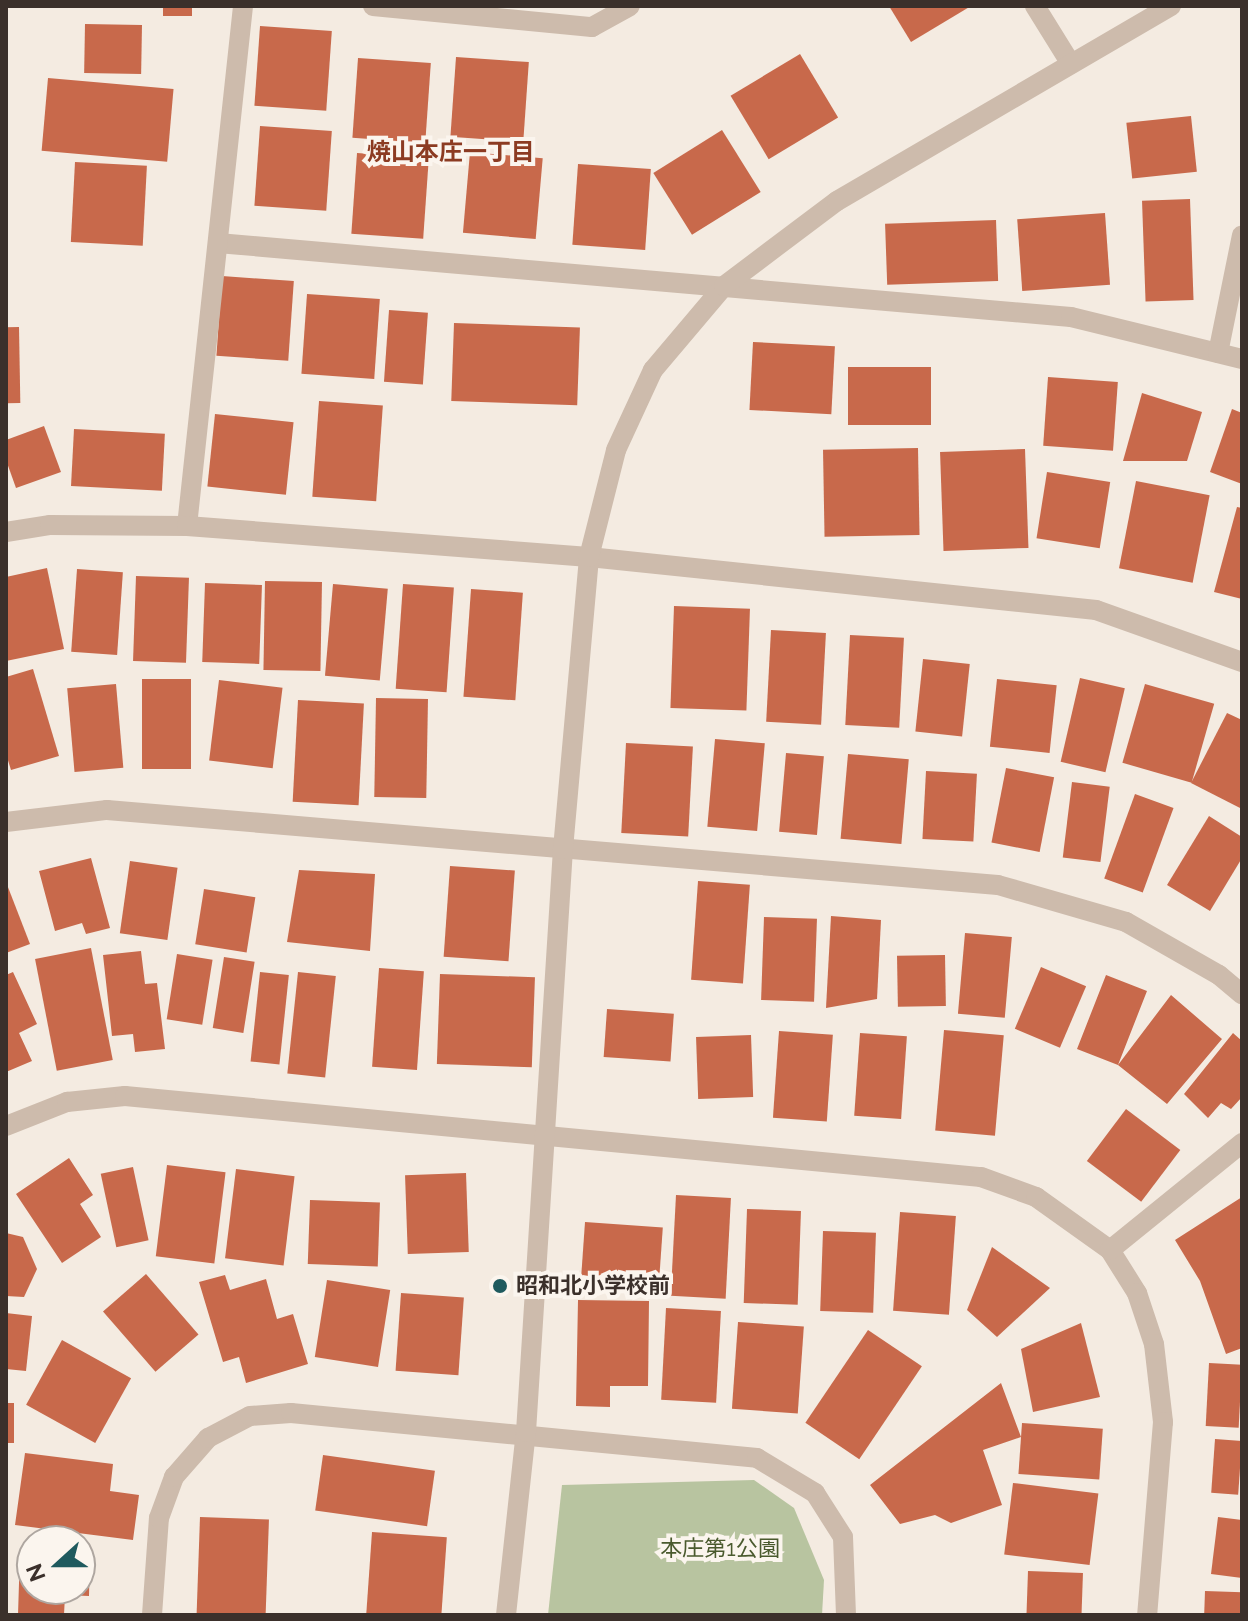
<!DOCTYPE html>
<html>
<head>
<meta charset="utf-8">
<style>
  body { margin:0 }
  #map { position:relative; width:1248px; height:1621px; overflow:hidden; background:#f4ebe1; font-family:Raleway,"Noto Sans JP",sans-serif }
  div>[style] { position:absolute }
  [style*='--x'] { left:calc(var(--x)*1px); top:calc(var(--y)*1px); width:calc(var(--w)*1px); rotate:calc(var(--a)*1deg) }
  .green>* { inset:0; background:#b8c4a0 }
  .building>* { inset:0; background:#c8694b; transform-origin:0 0 }
  .minor>* { height:20px; margin:-10px; padding:0 10px; transform-origin:10px; border-radius:10px; background:#cdbbac }
  .dots>* { width:22px; height:22px; translate:-50% -50%; box-sizing:border-box; border:4px solid #fbf5ee; border-radius:50% }
  span { translate:-50% -50%; white-space:nowrap; text-align:center; line-height:1.15; -webkit-text-stroke:8px #fbf5ee; paint-order:stroke }
  .poi-label { font-size:22px; color:#3b302b; font-weight:700 }
  .left { translate:0 -50%; text-align:left }
  .park-label { font-size:22px; color:#4a5a2e }
  .neighbourhood-label { font-size:24px; color:#8c3b22; font-weight:700 }
  .frame { position:absolute; inset:0; border:8px solid #3b302b; pointer-events:none }
  .north { position:absolute; left:16px; top:1525px; width:80px; height:80px; box-sizing:border-box; background:#fbf5ee; border:2px solid #aea6a0; border-radius:50%; rotate:249deg; font-size:22px; font-weight:700; line-height:32px; text-align:center; color:#3b302b }
  .north::after { content:''; display:block; margin:auto; width:28px; height:36px; background:#1f5a5e; clip-path:polygon(50% 0,100% 100%,50% 72%,0 100%) }
</style>
</head>
<body>
<div id="map">
  <div class="green">
    <div style="clip-path:polygon(754px 1480px,794px 1508px,824px 1580px,822px 1615px,548px 1615px,562px 1485px)"></div>
  </div>
  <div class="building">
    <div style="left:163px;top:6px;width:29px;height:10px"></div>
    <div style="clip-path:polygon(889px 6px,971px 6px,911px 42px)"></div>
    <div style="left:85px;top:24px;width:57px;height:49px;rotate:1deg"></div>
    <div style="left:260px;top:26px;width:72px;height:80px;rotate:4deg"></div>
    <div style="left:800px;top:54px;width:74px;height:81px;rotate:59deg"></div>
    <div style="left:456px;top:57px;width:73px;height:80px;rotate:4deg"></div>
    <div style="left:358px;top:58px;width:73px;height:80px;rotate:4deg"></div>
    <div style="left:48px;top:78px;width:126px;height:73px;rotate:5deg"></div>
    <div style="left:1191px;top:116px;width:56px;height:65px;rotate:84deg"></div>
    <div style="left:260px;top:126px;width:72px;height:80px;rotate:4deg"></div>
    <div style="left:722px;top:130px;width:73px;height:81px;rotate:58deg"></div>
    <div style="left:470px;top:152px;width:73px;height:81px;rotate:5deg"></div>
    <div style="left:357px;top:153px;width:72px;height:81px;rotate:4deg"></div>
    <div style="left:75px;top:162px;width:72px;height:80px;rotate:3deg"></div>
    <div style="left:578px;top:164px;width:73px;height:81px;rotate:4deg"></div>
    <div style="left:1190px;top:199px;width:101px;height:48px;rotate:88deg"></div>
    <div style="left:1105px;top:213px;width:72px;height:88px;rotate:86deg"></div>
    <div style="left:996px;top:220px;width:61px;height:111px;rotate:88deg"></div>
    <div style="left:222px;top:276px;width:72px;height:80px;rotate:4deg"></div>
    <div style="left:307px;top:294px;width:73px;height:80px;rotate:4deg"></div>
    <div style="left:389px;top:310px;width:39px;height:72px;rotate:4deg"></div>
    <div style="left:454px;top:323px;width:126px;height:78px;rotate:2deg"></div>
    <div style="left:19px;top:327px;width:76px;height:13px;rotate:89deg"></div>
    <div style="left:753px;top:342px;width:82px;height:68px;rotate:3deg"></div>
    <div style="left:848px;top:367px;width:83px;height:58px"></div>
    <div style="left:1048px;top:377px;width:70px;height:69px;rotate:4deg"></div>
    <div style="clip-path:polygon(1142px 393px,1202px 412px,1187px 461px,1123px 461px)"></div>
    <div style="left:319px;top:401px;width:64px;height:96px;rotate:4deg"></div>
    <div style="clip-path:polygon(1232px 409px,1242px 413px,1242px 484px,1210px 472px)"></div>
    <div style="left:215px;top:414px;width:79px;height:73px;rotate:6deg"></div>
    <div style="clip-path:polygon(44px 426px,61px 472px,16px 488px,6px 460px,6px 440px)"></div>
    <div style="left:74px;top:429px;width:91px;height:57px;rotate:3deg"></div>
    <div style="left:918px;top:448px;width:87px;height:95px;rotate:89deg"></div>
    <div style="left:1025px;top:449px;width:99px;height:85px;rotate:88deg"></div>
    <div style="left:1047px;top:472px;width:64px;height:67px;rotate:9deg"></div>
    <div style="left:1136px;top:481px;width:75px;height:89px;rotate:11deg"></div>
    <div style="clip-path:polygon(1237px 507px,1242px 508px,1242px 599px,1214px 592px)"></div>
    <div style="clip-path:polygon(47px 568px,64px 649px,6px 661px,6px 577px)"></div>
    <div style="left:77px;top:569px;width:46px;height:83px;rotate:4deg"></div>
    <div style="left:136px;top:576px;width:53px;height:85px;rotate:2deg"></div>
    <div style="left:265px;top:581px;width:57px;height:89px;rotate:1deg"></div>
    <div style="left:205px;top:583px;width:57px;height:79px;rotate:2deg"></div>
    <div style="left:333px;top:584px;width:55px;height:92px;rotate:5deg"></div>
    <div style="left:403px;top:584px;width:51px;height:105px;rotate:4deg"></div>
    <div style="left:471px;top:589px;width:52px;height:108px;rotate:4deg"></div>
    <div style="left:674px;top:606px;width:76px;height:102px;rotate:2deg"></div>
    <div style="left:771px;top:630px;width:55px;height:92px;rotate:3deg"></div>
    <div style="left:850px;top:635px;width:54px;height:90px;rotate:3deg"></div>
    <div style="left:923px;top:659px;width:47px;height:73px;rotate:6deg"></div>
    <div style="clip-path:polygon(33px 669px,59px 756px,11px 770px,6px 754px,6px 677px)"></div>
    <div style="left:1080px;top:678px;width:46px;height:86px;rotate:13deg"></div>
    <div style="left:191px;top:679px;width:90px;height:49px;rotate:90deg"></div>
    <div style="left:997px;top:679px;width:60px;height:68px;rotate:6deg"></div>
    <div style="left:219px;top:680px;width:64px;height:81px;rotate:7deg"></div>
    <div style="left:116px;top:684px;width:84px;height:49px;rotate:85deg"></div>
    <div style="left:1145px;top:684px;width:72px;height:82px;rotate:16deg"></div>
    <div style="left:376px;top:698px;width:52px;height:99px;rotate:1deg"></div>
    <div style="left:298px;top:700px;width:66px;height:102px;rotate:3deg"></div>
    <div style="clip-path:polygon(1227px 713px,1242px 720px,1242px 809px,1191px 783px)"></div>
    <div style="left:715px;top:739px;width:50px;height:88px;rotate:5deg"></div>
    <div style="left:626px;top:743px;width:67px;height:90px;rotate:3deg"></div>
    <div style="left:786px;top:753px;width:38px;height:79px;rotate:5deg"></div>
    <div style="left:848px;top:754px;width:61px;height:85px;rotate:5deg"></div>
    <div style="left:1006px;top:768px;width:49px;height:76px;rotate:11deg"></div>
    <div style="left:926px;top:771px;width:51px;height:68px;rotate:3deg"></div>
    <div style="left:1072px;top:782px;width:38px;height:76px;rotate:7deg"></div>
    <div style="left:1135px;top:794px;width:41px;height:90px;rotate:20deg"></div>
    <div style="clip-path:polygon(1209px 816px,1242px 837px,1242px 858px,1210px 911px,1167px 885px)"></div>
    <div style="clip-path:polygon(91px 858px,110px 928px,86px 934px,82px 923px,55px 931px,39px 871px)"></div>
    <div style="left:130px;top:861px;width:48px;height:73px;rotate:8deg"></div>
    <div style="left:450px;top:866px;width:65px;height:91px;rotate:4deg"></div>
    <div style="clip-path:polygon(299px 870px,375px 874px,370px 951px,287px 942px)"></div>
    <div style="left:698px;top:881px;width:52px;height:99px;rotate:4deg"></div>
    <div style="clip-path:polygon(6px 882px,30px 944px,6px 953px)"></div>
    <div style="left:204px;top:889px;width:52px;height:56px;rotate:9deg"></div>
    <div style="clip-path:polygon(831px 916px,881px 920px,877px 999px,826px 1008px)"></div>
    <div style="left:764px;top:917px;width:53px;height:83px;rotate:2deg"></div>
    <div style="left:965px;top:933px;width:47px;height:81px;rotate:5deg"></div>
    <div style="left:91px;top:948px;width:114px;height:57px;rotate:79deg"></div>
    <div style="clip-path:polygon(141px 951px,145px 984px,157px 983px,165px 1049px,135px 1052px,133px 1034px,112px 1036px,103px 955px)"></div>
    <div style="left:177px;top:954px;width:36px;height:66px;rotate:9deg"></div>
    <div style="left:945px;top:955px;width:51px;height:48px;rotate:89deg"></div>
    <div style="left:224px;top:957px;width:31px;height:72px;rotate:9deg"></div>
    <div style="left:1041px;top:967px;width:49px;height:67px;rotate:23deg"></div>
    <div style="left:379px;top:968px;width:45px;height:99px;rotate:4deg"></div>
    <div style="clip-path:polygon(13px 972px,37px 1024px,19px 1033px,32px 1061px,6px 1072px,6px 975px)"></div>
    <div style="left:260px;top:972px;width:29px;height:90px;rotate:6deg"></div>
    <div style="left:298px;top:972px;width:38px;height:102px;rotate:6deg"></div>
    <div style="left:440px;top:974px;width:95px;height:90px;rotate:2deg"></div>
    <div style="clip-path:polygon(1106px 975px,1147px 991px,1118px 1065px,1171px 995px,1222px 1039px,1167px 1104px,1118px 1065px,1077px 1049px)"></div>
    <div style="left:607px;top:1009px;width:67px;height:48px;rotate:4deg"></div>
    <div style="left:944px;top:1030px;width:60px;height:101px;rotate:5deg"></div>
    <div style="left:779px;top:1031px;width:54px;height:87px;rotate:4deg"></div>
    <div style="left:860px;top:1033px;width:47px;height:83px;rotate:4deg"></div>
    <div style="clip-path:polygon(1233px 1033px,1242px 1041px,1242px 1097px,1231px 1109px,1221px 1103px,1208px 1118px,1184px 1094px)"></div>
    <div style="left:751px;top:1035px;width:62px;height:55px;rotate:88deg"></div>
    <div style="left:1126px;top:1109px;width:68px;height:65px;rotate:37deg"></div>
    <div style="clip-path:polygon(69px 1158px,93px 1195px,80px 1204px,101px 1237px,62px 1263px,16px 1194px)"></div>
    <div style="left:167px;top:1165px;width:59px;height:92px;rotate:7deg"></div>
    <div style="left:133px;top:1167px;width:75px;height:33px;rotate:78deg"></div>
    <div style="left:236px;top:1169px;width:59px;height:90px;rotate:7deg"></div>
    <div style="left:466px;top:1173px;width:79px;height:61px;rotate:88deg"></div>
    <div style="left:676px;top:1195px;width:55px;height:101px;rotate:3deg"></div>
    <div style="clip-path:polygon(1242px 1197px,1242px 1348px,1226px 1354px,1200px 1281px,1175px 1240px)"></div>
    <div style="left:310px;top:1200px;width:70px;height:64px;rotate:2deg"></div>
    <div style="left:747px;top:1209px;width:54px;height:94px;rotate:2deg"></div>
    <div style="left:900px;top:1212px;width:56px;height:99px;rotate:4deg"></div>
    <div style="left:585px;top:1222px;width:78px;height:60px;rotate:4deg"></div>
    <div style="left:823px;top:1231px;width:53px;height:80px;rotate:2deg"></div>
    <div style="clip-path:polygon(6px 1233px,23px 1237px,37px 1269px,24px 1297px,6px 1296px)"></div>
    <div style="clip-path:polygon(992px 1247px,1050px 1288px,997px 1337px,967px 1310px)"></div>
    <div style="left:146px;top:1274px;width:80px;height:57px;rotate:49deg"></div>
    <div style="clip-path:polygon(225px 1275px,230px 1290px,266px 1279px,277px 1319px,293px 1314px,308px 1364px,246px 1383px,239px 1357px,223px 1362px,199px 1282px)"></div>
    <div style="left:327px;top:1280px;width:64px;height:78px;rotate:9deg"></div>
    <div style="left:401px;top:1293px;width:63px;height:78px;rotate:4deg"></div>
    <div style="clip-path:polygon(578px 1300px,649px 1301px,648px 1386px,610px 1386px,610px 1407px,576px 1406px)"></div>
    <div style="left:666px;top:1308px;width:55px;height:92px;rotate:3deg"></div>
    <div style="clip-path:polygon(6px 1313px,32px 1316px,26px 1371px,6px 1369px)"></div>
    <div style="left:738px;top:1322px;width:66px;height:87px;rotate:4deg"></div>
    <div style="clip-path:polygon(1081px 1323px,1100px 1397px,1033px 1412px,1021px 1349px)"></div>
    <div style="left:868px;top:1330px;width:65px;height:112px;rotate:34deg"></div>
    <div style="left:62px;top:1340px;width:79px;height:74px;rotate:29deg"></div>
    <div style="left:1209px;top:1363px;width:33px;height:63px;rotate:3deg"></div>
    <div style="clip-path:polygon(1001px 1383px,1021px 1437px,983px 1450px,1002px 1505px,951px 1523px,935px 1515px,900px 1524px,870px 1485px)"></div>
    <div style="left:6px;top:1403px;width:8px;height:40px"></div>
    <div style="left:1022px;top:1423px;width:81px;height:51px;rotate:4deg"></div>
    <div style="left:1215px;top:1439px;width:27px;height:54px;rotate:4deg"></div>
    <div style="clip-path:polygon(25px 1453px,113px 1464px,110px 1491px,139px 1495px,133px 1540px,15px 1525px)"></div>
    <div style="left:323px;top:1455px;width:113px;height:56px;rotate:8deg"></div>
    <div style="left:1013px;top:1483px;width:86px;height:72px;rotate:7deg"></div>
    <div style="left:200px;top:1517px;width:69px;height:98px;rotate:2deg"></div>
    <div style="clip-path:polygon(1218px 1517px,1242px 1520px,1242px 1578px,1211px 1574px)"></div>
    <div style="left:372px;top:1532px;width:75px;height:83px;rotate:4deg"></div>
    <div style="clip-path:polygon(20px 1551px,32px 1551px,32px 1589px,80px 1589px,80px 1553px,90px 1553px,89px 1596px,65px 1595px,64px 1615px,18px 1615px)"></div>
    <div style="left:1028px;top:1571px;width:55px;height:44px;rotate:2deg"></div>
    <div style="left:1205px;top:1591px;width:37px;height:24px;rotate:2deg"></div>
  </div>
  <div class="minor">
    <div style="--x:373;--y:6;--w:220;--a:5.5"></div>
    <div style="--x:592;--y:27;--w:43;--a:-28.9"></div>
    <div style="--x:1035;--y:6;--w:68;--a:58.2"></div>
    <div style="--x:218;--y:243;--w:856;--a:4.96"></div>
    <div style="--x:1071;--y:317;--w:176;--a:13.8"></div>
    <div style="--x:1218;--y:353;--w:120;--a:-78.5"></div>
    <div style="--x:187;--y:526;--w:523;--a:-83.85"></div>
    <div style="--x:6;--y:532;--w:45;--a:-9"></div>
    <div style="--x:50;--y:525;--w:137;--a:0.4"></div>
    <div style="--x:187;--y:526;--w:403;--a:4.4"></div>
    <div style="--x:589;--y:557;--w:510;--a:5.97"></div>
    <div style="--x:1096;--y:610;--w:155;--a:19.6"></div>
    <div style="--x:6;--y:822;--w:102;--a:-6.8"></div>
    <div style="--x:107;--y:810;--w:894;--a:4.81"></div>
    <div style="--x:998;--y:885;--w:133;--a:16.1"></div>
    <div style="--x:1126;--y:922;--w:107;--a:29.7"></div>
    <div style="--x:1219;--y:975;--w:30;--a:40"></div>
    <div style="--x:6;--y:1126;--w:66;--a:-21.5"></div>
    <div style="--x:67;--y:1102;--w:58;--a:-5.9"></div>
    <div style="--x:125;--y:1096;--w:860;--a:5.41"></div>
    <div style="--x:981;--y:1177;--w:59;--a:20"></div>
    <div style="--x:1036;--y:1197;--w:91;--a:35.6"></div>
    <div style="--x:1110;--y:1250;--w:51;--a:57.9"></div>
    <div style="--x:1137;--y:1293;--w:54;--a:71.6"></div>
    <div style="--x:1154;--y:1344;--w:79;--a:83.4"></div>
    <div style="--x:1163;--y:1422;--w:194;--a:94.7"></div>
    <div style="--x:1110;--y:1250;--w:170;--a:-39"></div>
    <div style="--x:152;--y:1615;--w:97;--a:-85.9"></div>
    <div style="--x:159;--y:1518;--w:44;--a:-69.9"></div>
    <div style="--x:174;--y:1477;--w:52;--a:-48.9"></div>
    <div style="--x:208;--y:1438;--w:47;--a:-27.6"></div>
    <div style="--x:250;--y:1416;--w:41;--a:-4.2"></div>
    <div style="--x:291;--y:1413;--w:468;--a:5.5"></div>
    <div style="--x:757;--y:1458;--w:68;--a:31.1"></div>
    <div style="--x:815;--y:1493;--w:52;--a:57.5"></div>
    <div style="--x:843;--y:1537;--w:78;--a:87.8"></div>
    <div style="--x:506;--y:1615;--w:184;--a:-83.8"></div>
    <div style="--x:526;--y:1432;--w:584;--a:-86.37"></div>
    <div style="--x:563;--y:849;--w:293;--a:-84.9"></div>
    <div style="--x:589;--y:557;--w:110;--a:-75.8"></div>
    <div style="--x:616;--y:450;--w:88;--a:-65.2"></div>
    <div style="--x:653;--y:370;--w:110;--a:-49.8"></div>
    <div style="--x:724;--y:286;--w:141;--a:-37"></div>
    <div style="--x:837;--y:201;--w:387;--a:-30.3"></div>
  </div>
  <div class="dots">
    <div style="left:500px;top:1286px;background:#1f5a5e"></div>
  </div>
  <div class="poi-label">
    <span class="left" style="left:516px;top:1286px">昭和北小学校前</span>
  </div>
  <div class="park-label">
    <span style="left:720px;top:1549px">本庄第1公園</span>
  </div>
  <div class="neighbourhood-label">
    <span style="left:451px;top:152px">焼山本庄一丁目</span>
  </div>
  <div class="frame"></div>
  <div class="north">N</div>
</div>
</body>
</html>
